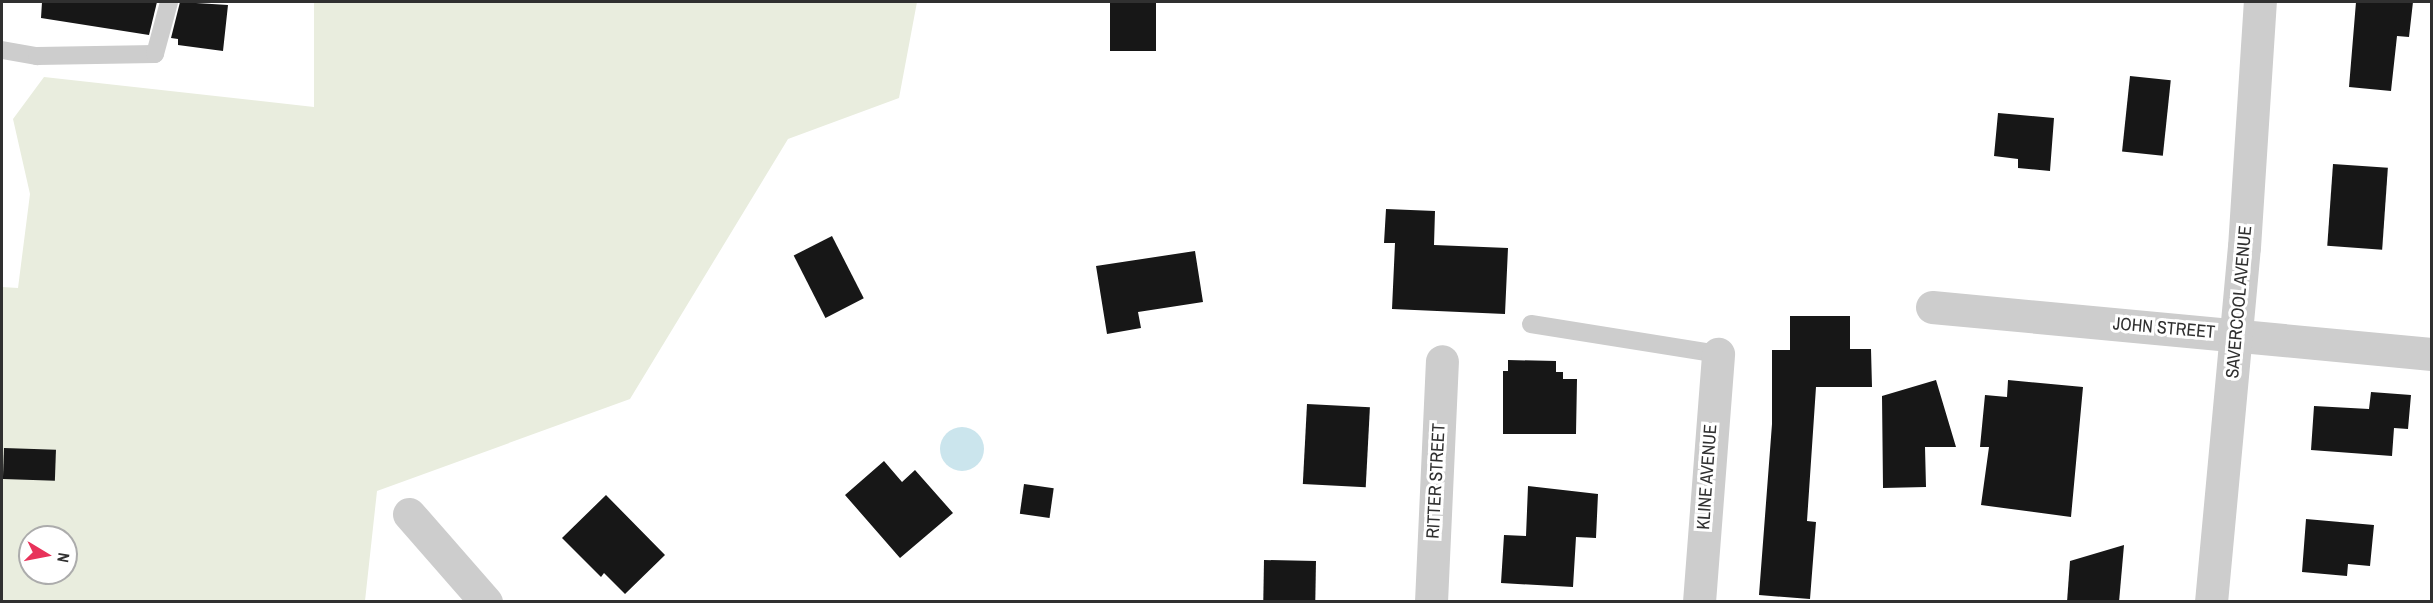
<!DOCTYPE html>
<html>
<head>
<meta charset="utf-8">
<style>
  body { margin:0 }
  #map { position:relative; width:2433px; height:603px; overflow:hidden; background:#fff; font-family:"Archivo Narrow",sans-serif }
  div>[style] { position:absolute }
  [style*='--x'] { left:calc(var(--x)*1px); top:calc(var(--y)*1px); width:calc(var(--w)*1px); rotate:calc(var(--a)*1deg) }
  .green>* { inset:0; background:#e9edde }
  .water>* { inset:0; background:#cbe5ed }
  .round { border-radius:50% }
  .building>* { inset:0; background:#171717; transform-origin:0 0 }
  .lane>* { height:18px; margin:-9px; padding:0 9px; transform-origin:9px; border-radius:9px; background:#cdcdcd }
  .street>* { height:33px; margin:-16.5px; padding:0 16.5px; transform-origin:16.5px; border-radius:16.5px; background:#cdcdcd }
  span { translate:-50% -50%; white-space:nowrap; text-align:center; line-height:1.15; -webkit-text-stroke:6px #fff; paint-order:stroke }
  .street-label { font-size:18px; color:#303030 }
  .frame { position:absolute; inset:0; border:3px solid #303030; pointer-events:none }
  .north { position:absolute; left:18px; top:525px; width:60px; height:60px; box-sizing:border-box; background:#fff; border:2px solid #acacac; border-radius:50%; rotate:100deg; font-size:16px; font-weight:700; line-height:24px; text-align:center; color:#303030 }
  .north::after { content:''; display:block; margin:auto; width:21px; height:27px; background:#e8325a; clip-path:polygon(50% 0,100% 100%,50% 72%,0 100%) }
</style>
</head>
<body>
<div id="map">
  <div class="green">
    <div style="clip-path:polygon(evenodd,314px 2px,917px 2px,899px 98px,788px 139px,630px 399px,377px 491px,365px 601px,2px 601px,2px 287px,18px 288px,30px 194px,13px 119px,44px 77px,314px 107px,314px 2px,30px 537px,66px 537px,66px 573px,30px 573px,30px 537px)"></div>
  </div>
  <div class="water">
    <div class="round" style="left:940px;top:427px;width:44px;height:44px"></div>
  </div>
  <div class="building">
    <div style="clip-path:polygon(42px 2px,157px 2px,149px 35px,41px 18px)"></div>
    <div style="clip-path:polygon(180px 2px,228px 5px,223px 51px,178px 45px,178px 39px,171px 38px)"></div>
    <div style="left:1110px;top:2px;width:46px;height:49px"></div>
    <div style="clip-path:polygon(2356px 2px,2413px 2px,2409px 37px,2397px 36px,2391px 91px,2349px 87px)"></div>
    <div style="left:2130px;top:76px;width:41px;height:76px;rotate:6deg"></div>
    <div style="clip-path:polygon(1998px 113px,2054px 118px,2050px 171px,2018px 168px,2018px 159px,1994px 156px)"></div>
    <div style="left:2333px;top:164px;width:55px;height:82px;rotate:4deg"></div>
    <div style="clip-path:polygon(1386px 209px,1435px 211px,1434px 245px,1508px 248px,1505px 314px,1392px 309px,1395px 243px,1384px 243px)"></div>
    <div style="left:832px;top:236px;width:70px;height:43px;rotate:63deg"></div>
    <div style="clip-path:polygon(1195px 251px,1203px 302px,1138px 312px,1141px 328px,1107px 334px,1096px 266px)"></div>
    <div style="clip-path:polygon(1790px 316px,1850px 316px,1850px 349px,1871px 349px,1872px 387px,1816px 387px,1807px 521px,1816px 522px,1810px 599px,1759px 595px,1772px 424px,1772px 350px,1790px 350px)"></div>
    <div style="clip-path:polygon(1508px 360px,1556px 361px,1556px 372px,1563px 372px,1563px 379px,1577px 379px,1576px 434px,1503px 434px,1503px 371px,1508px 371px)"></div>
    <div style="clip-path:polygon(1936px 380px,1956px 447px,1925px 447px,1926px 487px,1883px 488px,1882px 396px)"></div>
    <div style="clip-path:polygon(2008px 380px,2083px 387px,2071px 517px,1981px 505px,1989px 447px,1980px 447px,1985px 395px,2007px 397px)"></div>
    <div style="clip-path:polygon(2371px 392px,2411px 395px,2408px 429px,2394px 428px,2392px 456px,2311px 450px,2314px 406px,2369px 409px)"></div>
    <div style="left:1307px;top:404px;width:63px;height:80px;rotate:3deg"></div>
    <div style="left:4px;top:448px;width:52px;height:31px;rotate:2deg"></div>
    <div style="clip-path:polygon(884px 461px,902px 482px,915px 470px,953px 513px,900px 558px,845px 495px)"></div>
    <div style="left:1024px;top:484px;width:30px;height:30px;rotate:8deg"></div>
    <div style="clip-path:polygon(1528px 486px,1598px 494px,1596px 538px,1576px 537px,1573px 587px,1501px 583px,1504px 535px,1526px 536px)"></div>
    <div style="clip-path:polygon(606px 495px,665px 555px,625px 594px,604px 573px,601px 577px,562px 538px)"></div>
    <div style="clip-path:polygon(2306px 519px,2374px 525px,2370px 566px,2348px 564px,2347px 576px,2302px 572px)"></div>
    <div style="clip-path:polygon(2124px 545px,2119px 602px,2067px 602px,2070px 561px)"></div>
    <div style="left:1264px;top:560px;width:52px;height:42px;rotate:1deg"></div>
  </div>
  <div class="lane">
    <div style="--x:2;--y:50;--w:36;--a:10"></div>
    <div style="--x:37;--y:56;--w:118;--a:-1"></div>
    <div style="--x:155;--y:54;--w:54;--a:-74.9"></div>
    <div style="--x:1531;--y:324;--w:189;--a:9.1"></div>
  </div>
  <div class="street">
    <div style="--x:1932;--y:307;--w:502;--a:5.37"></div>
    <div style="--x:409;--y:514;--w:117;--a:48.8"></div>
    <div style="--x:1431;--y:602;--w:241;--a:-87.4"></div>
    <div style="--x:1699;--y:602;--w:249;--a:-85.6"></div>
    <div style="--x:2211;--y:602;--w:357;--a:-84.7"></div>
    <div style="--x:2244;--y:247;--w:246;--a:-86.3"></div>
  </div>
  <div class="street-label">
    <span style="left:2239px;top:302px;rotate:-85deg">SAVERCOOL AVENUE</span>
    <span style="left:2164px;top:328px;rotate:5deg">JOHN STREET</span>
    <span style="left:1707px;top:477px;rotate:-86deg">KLINE AVENUE</span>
    <span style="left:1436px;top:481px;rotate:-87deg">RITTER STREET</span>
  </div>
  <div class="frame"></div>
  <div class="north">N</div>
</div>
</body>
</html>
